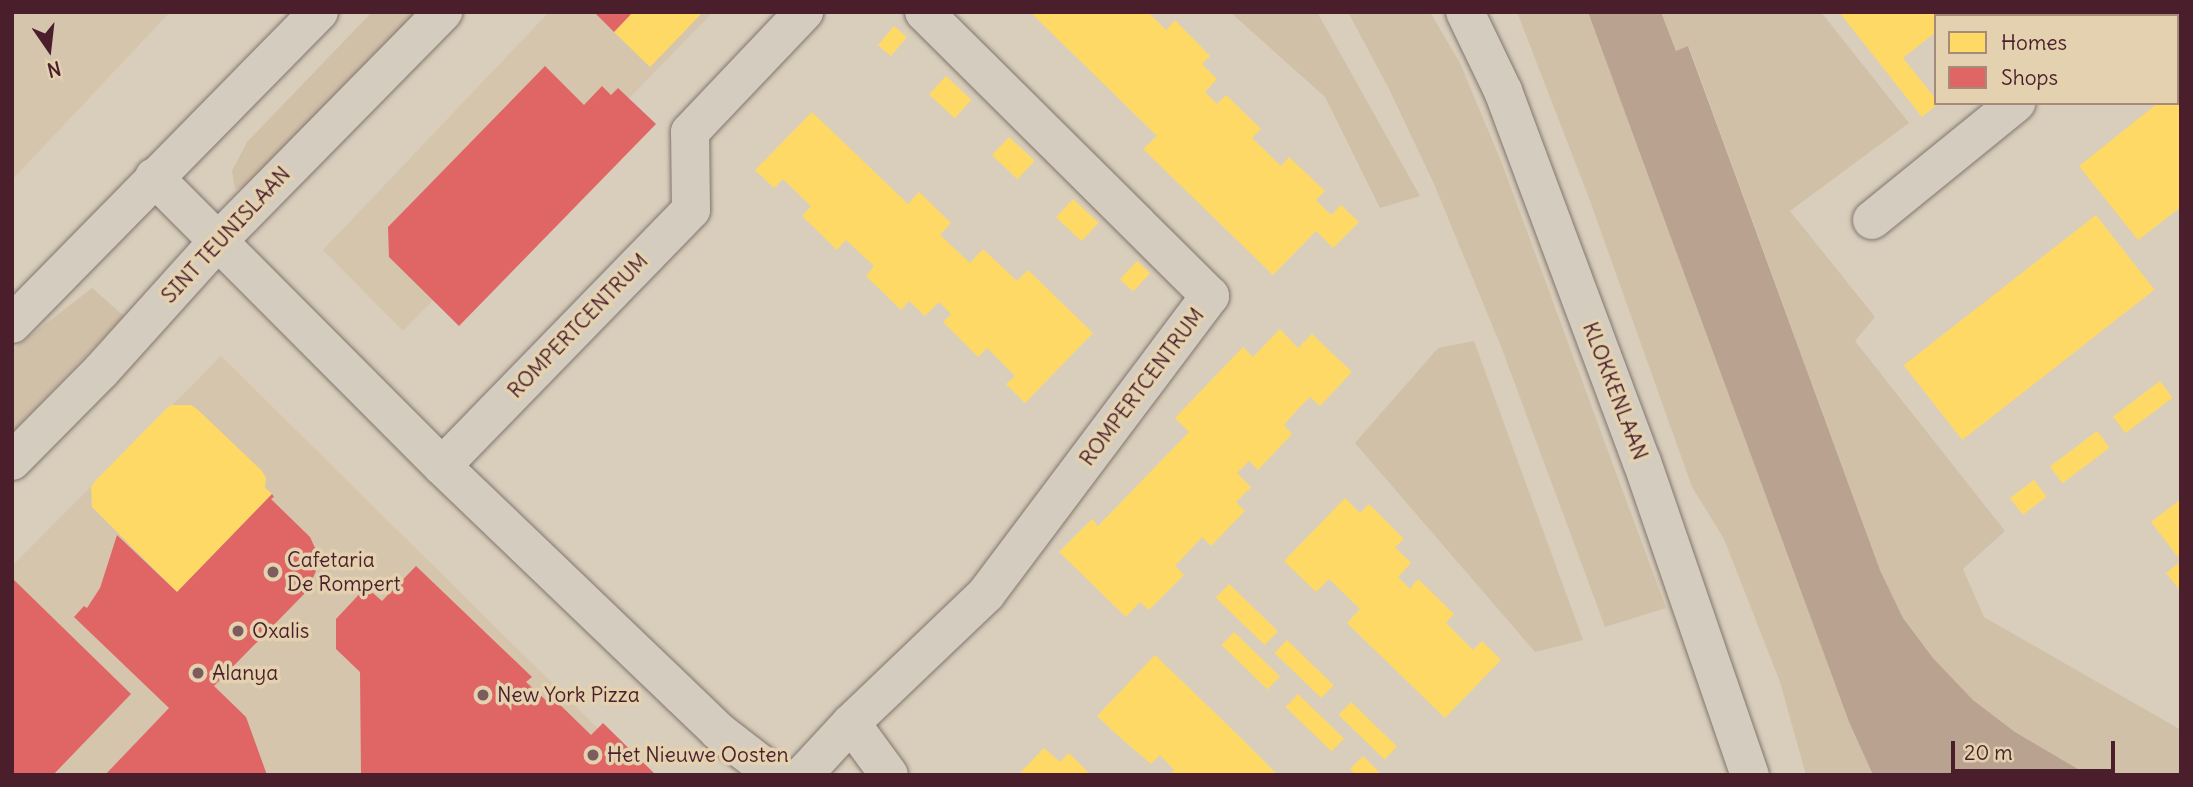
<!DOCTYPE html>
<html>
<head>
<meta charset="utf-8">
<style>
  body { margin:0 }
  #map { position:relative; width:2193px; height:787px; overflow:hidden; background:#d8cebb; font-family:Delius,sans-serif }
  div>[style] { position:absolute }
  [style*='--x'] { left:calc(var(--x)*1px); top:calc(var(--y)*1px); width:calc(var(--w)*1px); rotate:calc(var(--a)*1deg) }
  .built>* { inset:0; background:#d5c5ac }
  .green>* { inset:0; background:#d1c0a8 }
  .water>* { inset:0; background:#b9a290 }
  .homes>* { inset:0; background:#ffd966; transform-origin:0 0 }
  .shops>* { inset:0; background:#e06666 }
  .roads { filter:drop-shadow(0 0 2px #82756f) drop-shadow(0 0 2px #82756f) }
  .minor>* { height:38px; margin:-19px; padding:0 19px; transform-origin:19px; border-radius:19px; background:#d4ccbf }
  .tertiary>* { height:38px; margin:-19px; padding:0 19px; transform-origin:19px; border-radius:19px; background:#d4ccbf }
  .dots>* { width:19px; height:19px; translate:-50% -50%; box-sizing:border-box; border:4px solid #e4d1af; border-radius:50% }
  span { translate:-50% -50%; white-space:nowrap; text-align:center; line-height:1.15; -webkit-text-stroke:7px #e4d1af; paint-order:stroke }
  .street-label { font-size:21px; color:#4a1f2b }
  .poi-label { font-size:21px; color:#4a1f2b }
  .left { translate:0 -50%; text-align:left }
  .frame { position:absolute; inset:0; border:14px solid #4a1f2b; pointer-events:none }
  .legend { position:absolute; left:1934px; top:14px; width:245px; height:91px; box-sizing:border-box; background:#e4d1af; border:2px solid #a68a7a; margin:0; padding:9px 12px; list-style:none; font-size:21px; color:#4a1f2b }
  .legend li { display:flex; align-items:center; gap:14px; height:35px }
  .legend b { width:35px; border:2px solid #a68a7a }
  .north { position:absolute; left:14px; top:14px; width:70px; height:70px; -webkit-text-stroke:5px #e4d1af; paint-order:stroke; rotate:166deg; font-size:19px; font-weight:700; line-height:28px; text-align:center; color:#4a1f2b }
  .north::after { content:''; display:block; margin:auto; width:24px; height:32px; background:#4a1f2b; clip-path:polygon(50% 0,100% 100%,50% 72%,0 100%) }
  .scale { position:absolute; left:1951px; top:741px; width:164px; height:32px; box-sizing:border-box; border:4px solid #4a1f2b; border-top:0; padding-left:9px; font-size:21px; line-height:24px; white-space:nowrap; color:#4a1f2b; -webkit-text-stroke:5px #e4d1af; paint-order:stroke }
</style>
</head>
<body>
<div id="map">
  <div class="built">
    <div style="clip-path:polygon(12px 12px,170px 12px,12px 180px)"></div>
    <div style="clip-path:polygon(549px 12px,713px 12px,403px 331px,323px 250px)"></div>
    <div style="clip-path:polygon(221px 356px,645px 775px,12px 775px,12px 566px)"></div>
  </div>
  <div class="green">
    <div style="clip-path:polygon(372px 12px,419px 12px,249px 186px,235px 189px,232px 171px,247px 142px)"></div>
    <div style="clip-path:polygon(1230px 12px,1317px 12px,1420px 196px,1380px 208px,1325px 97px)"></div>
    <div style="clip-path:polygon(1348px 12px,1430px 12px,1460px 63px,1501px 161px,1666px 608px,1605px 627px,1502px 349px,1434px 184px,1389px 89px)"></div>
    <div style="clip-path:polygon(1517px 12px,1588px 12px,1849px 722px,1873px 775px,1806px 775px,1780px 682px,1724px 539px,1692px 487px,1589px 198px)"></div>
    <div style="clip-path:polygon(1661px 12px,1821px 12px,1909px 123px,1790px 211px,1875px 317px,1855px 341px,2005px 531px,1963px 569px,1984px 617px,2181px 730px,2181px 775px,2088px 775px,2015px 732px,1973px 700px,1933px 658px,1903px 618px,1880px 570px,1689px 47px,1676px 51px)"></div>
    <div style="clip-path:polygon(92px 288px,124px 316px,12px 432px,12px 350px)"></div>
    <div style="clip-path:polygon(1474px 341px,1583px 640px,1535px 652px,1355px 443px,1438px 348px)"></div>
  </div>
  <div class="water">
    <div style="clip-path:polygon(1588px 12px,1661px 12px,1676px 51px,1688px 46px,1880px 570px,1903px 618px,1933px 658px,1973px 700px,2015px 732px,2088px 775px,1873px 775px,1849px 722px)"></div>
  </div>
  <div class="homes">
    <div style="clip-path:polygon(633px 12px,703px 12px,650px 67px,614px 32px)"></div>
    <div style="clip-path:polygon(1030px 12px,1148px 12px,1166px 30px,1175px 20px,1210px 56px,1202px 64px,1217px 79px,1205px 92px,1217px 104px,1226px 95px,1261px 129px,1252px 138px,1281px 166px,1289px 157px,1325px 191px,1316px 200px,1331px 215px,1341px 205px,1359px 222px,1333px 248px,1316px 231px,1273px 275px,1143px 149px,1157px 136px)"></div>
    <div style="clip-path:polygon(1839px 12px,1982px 12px,1984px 16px,1936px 16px,1936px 32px,1903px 58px,1939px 103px,1922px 117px)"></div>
    <div style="left:894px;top:26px;width:17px;height:25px;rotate:40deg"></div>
    <div style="left:946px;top:76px;width:35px;height:25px;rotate:43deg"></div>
    <div style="clip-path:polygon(2181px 86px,2181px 207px,2138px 240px,2079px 166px,2158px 103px,2177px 103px,2177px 88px)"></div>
    <div style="clip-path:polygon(812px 112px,908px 204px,919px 192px,951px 223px,940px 235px,970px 263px,983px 249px,1017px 281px,1028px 270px,1093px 333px,1025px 403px,1006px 384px,1015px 376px,987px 348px,978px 357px,943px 322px,951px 314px,939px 302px,925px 316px,909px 301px,901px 310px,866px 276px,874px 266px,861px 254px,846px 240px,837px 250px,802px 216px,811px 206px,783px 179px,774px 188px,755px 170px)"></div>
    <div style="left:1009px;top:137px;width:35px;height:25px;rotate:43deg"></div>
    <div style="left:1073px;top:199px;width:35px;height:25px;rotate:43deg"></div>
    <div style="left:2096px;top:215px;width:95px;height:244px;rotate:52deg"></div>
    <div style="left:1137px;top:261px;width:18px;height:25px;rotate:43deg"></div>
    <div style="clip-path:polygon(1280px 329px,1298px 348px,1312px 334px,1352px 372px,1320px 406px,1310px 397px,1297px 410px,1284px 425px,1292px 434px,1258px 470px,1249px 461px,1237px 473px,1251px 487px,1236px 502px,1245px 511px,1211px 546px,1202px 537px,1189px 551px,1175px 566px,1184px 575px,1149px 610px,1140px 602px,1126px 617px,1059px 552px,1092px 519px,1098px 526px,1189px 432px,1175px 418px,1243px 347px,1253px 357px)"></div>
    <div style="left:2160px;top:381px;width:21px;height:59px;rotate:53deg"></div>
    <div style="clip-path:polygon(170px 405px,191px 405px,197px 409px,262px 471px,266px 478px,265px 488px,272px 494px,177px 592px,92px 507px,91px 487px,95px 481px)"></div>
    <div style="left:2097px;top:431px;width:21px;height:59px;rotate:53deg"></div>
    <div style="left:2034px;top:480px;width:21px;height:30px;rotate:53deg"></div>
    <div style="clip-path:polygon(1345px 498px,1360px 513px,1369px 504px,1404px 539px,1395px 547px,1411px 563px,1398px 577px,1410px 589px,1418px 579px,1454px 614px,1446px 623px,1473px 650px,1482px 641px,1501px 660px,1445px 718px,1347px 623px,1360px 609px,1329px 579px,1316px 592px,1284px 561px)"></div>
    <div style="clip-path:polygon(2181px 499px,2181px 592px,2166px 573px,2181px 561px,2151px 522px)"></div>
    <div style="left:1229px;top:584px;width:68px;height:19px;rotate:44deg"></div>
    <div style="left:1234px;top:632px;width:64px;height:18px;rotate:44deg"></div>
    <div style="left:1287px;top:640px;width:65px;height:18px;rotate:44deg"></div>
    <div style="clip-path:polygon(1155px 655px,1239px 736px,1278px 775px,1169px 775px,1174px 770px,1160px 755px,1151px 764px,1116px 734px,1097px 716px)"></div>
    <div style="left:1298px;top:694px;width:64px;height:18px;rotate:44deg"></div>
    <div style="left:1351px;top:702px;width:64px;height:18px;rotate:44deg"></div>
    <div style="clip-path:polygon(1044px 748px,1060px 762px,1069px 753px,1091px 775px,1018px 775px)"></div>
    <div style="clip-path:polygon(1363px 756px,1382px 775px,1356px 775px,1350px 769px)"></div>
  </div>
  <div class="shops">
    <div style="clip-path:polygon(594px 12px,633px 12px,614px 32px)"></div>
    <div style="clip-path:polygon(545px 66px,584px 105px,602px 86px,611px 95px,618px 88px,656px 124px,459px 326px,389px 257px,388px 227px)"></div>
    <div style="clip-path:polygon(272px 494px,274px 497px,271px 499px,310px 537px,316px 550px,316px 571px,307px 591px,214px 686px,246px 717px,267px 775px,105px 775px,169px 708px,74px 617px,84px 606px,87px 608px,100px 588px,117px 535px,177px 592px)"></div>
    <div style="clip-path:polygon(416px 566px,532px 677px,526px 682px,549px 703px,553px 698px,591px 735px,603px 723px,656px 775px,361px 775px,360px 672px,336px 649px,336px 619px,366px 587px,382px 601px)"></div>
    <div style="clip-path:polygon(12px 578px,131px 694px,53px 775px,12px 773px)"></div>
  </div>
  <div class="roads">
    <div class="minor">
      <div style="--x:1465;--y:12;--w:88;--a:64.3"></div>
      <div style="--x:1503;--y:91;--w:396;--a:69.5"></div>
      <div style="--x:1642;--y:462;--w:331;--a:71"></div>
      <div style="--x:2123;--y:16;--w:6;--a:-39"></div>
      <div style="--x:154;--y:177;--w:408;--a:45.1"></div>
      <div style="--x:442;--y:466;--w:383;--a:43.8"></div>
      <div style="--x:718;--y:731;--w:72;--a:37.7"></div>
      <div style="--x:1872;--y:220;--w:186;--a:-39.1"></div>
      <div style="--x:442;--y:466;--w:357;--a:-45.8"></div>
      <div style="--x:691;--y:210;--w:78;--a:-90.7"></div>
      <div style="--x:690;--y:132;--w:166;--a:-46.5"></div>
      <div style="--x:851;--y:723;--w:64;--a:53.8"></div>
      <div style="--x:803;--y:775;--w:71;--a:-47.3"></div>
      <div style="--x:851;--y:723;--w:187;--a:-43.7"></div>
      <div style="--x:986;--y:594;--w:373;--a:-53.1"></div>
      <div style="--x:1210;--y:296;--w:403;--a:-135.2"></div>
    </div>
    <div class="tertiary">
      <div style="--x:12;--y:324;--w:438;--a:-45.5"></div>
      <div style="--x:12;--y:461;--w:127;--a:-45.3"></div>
      <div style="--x:101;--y:371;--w:176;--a:-48"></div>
      <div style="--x:219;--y:240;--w:320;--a:-45.5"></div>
    </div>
  </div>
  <div class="dots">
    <div style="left:273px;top:572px;background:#7c5c5d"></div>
    <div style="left:238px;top:631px;background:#7c5c5d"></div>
    <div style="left:198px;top:673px;background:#7c5c5d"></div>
    <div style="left:483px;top:695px;background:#7c5c5d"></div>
    <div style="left:593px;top:755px;background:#7c5c5d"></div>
  </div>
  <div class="street-label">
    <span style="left:226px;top:235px;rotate:-47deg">SINT TEUNISLAAN</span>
    <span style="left:578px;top:326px;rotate:-46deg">ROMPERTCENTRUM</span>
    <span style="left:1142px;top:387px;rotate:-53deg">ROMPERTCENTRUM</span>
    <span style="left:1615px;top:391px;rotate:69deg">KLOKKENLAAN</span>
  </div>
  <div class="poi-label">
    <span class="left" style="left:287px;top:572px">Cafetaria<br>De Rompert</span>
    <span class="left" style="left:252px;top:631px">Oxalis</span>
    <span class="left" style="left:212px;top:673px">Alanya</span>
    <span class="left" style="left:497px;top:695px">New York Pizza</span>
    <span class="left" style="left:607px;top:755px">Het Nieuwe Oosten</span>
  </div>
  <div class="frame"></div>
  <ul class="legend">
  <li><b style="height:19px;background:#ffd966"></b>Homes</li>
  <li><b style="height:19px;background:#e06666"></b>Shops</li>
  </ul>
  <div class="north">N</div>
  <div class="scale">20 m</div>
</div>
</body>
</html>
